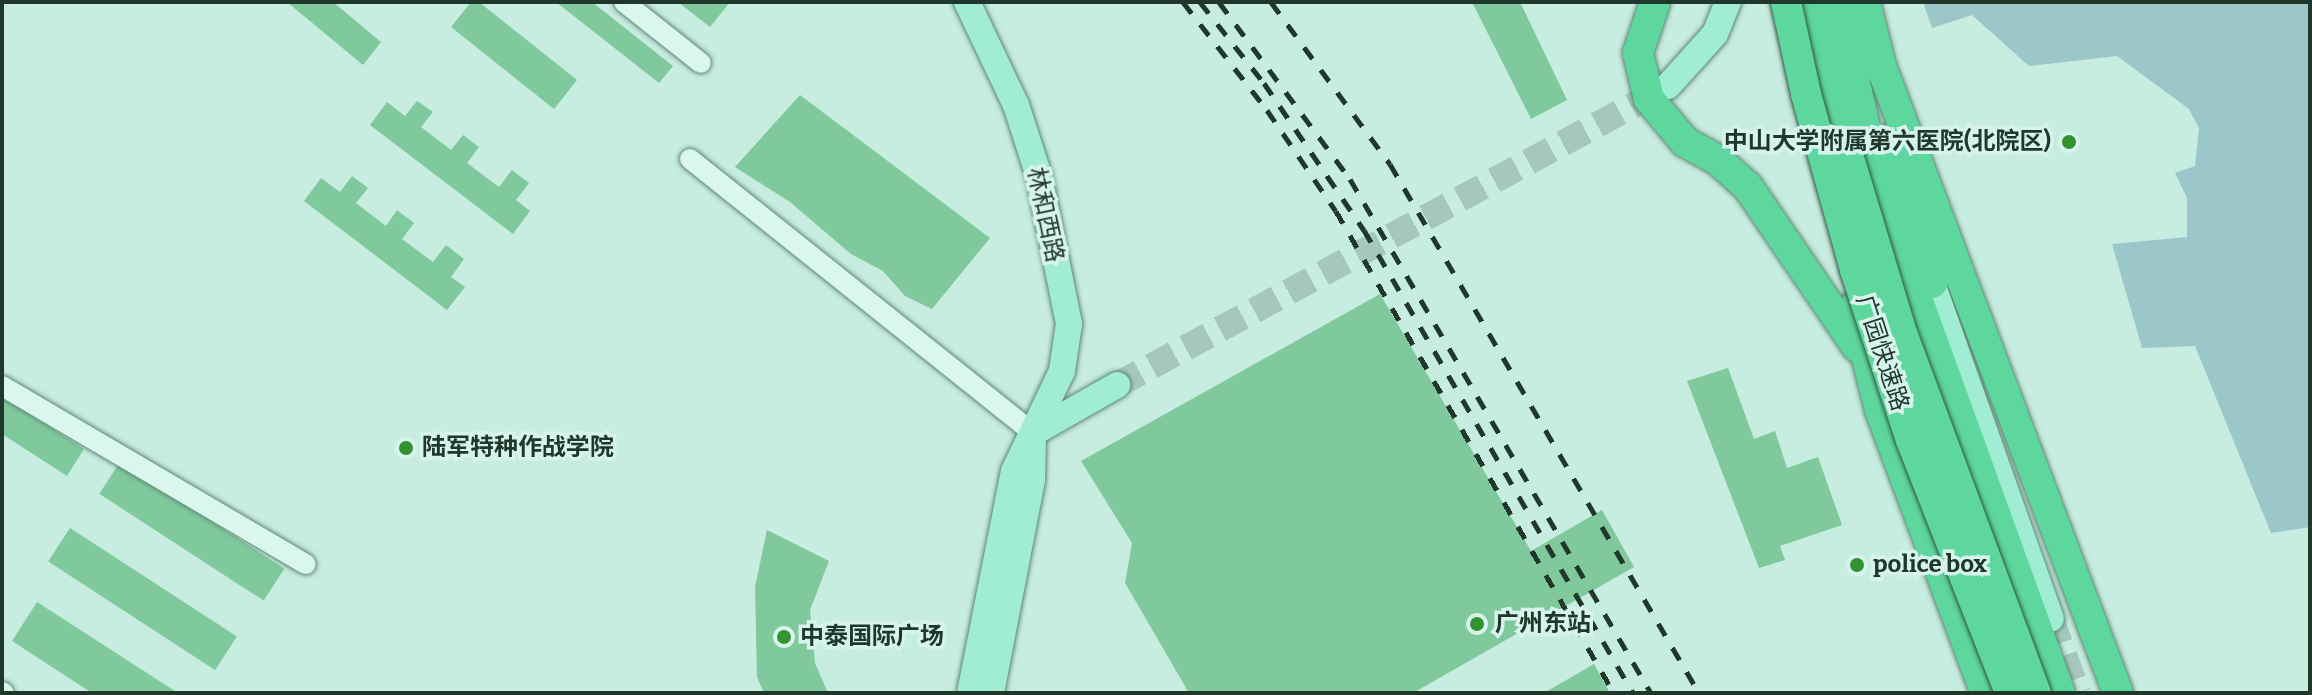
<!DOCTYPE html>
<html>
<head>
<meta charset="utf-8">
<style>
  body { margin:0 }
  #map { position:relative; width:2312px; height:695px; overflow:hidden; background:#c7ece0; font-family:Bitter,"Noto Sans SC",serif }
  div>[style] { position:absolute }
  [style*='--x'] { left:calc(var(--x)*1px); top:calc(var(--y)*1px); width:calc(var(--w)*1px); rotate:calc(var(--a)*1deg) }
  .green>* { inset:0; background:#9bc6ca }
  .building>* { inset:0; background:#7fc99c; transform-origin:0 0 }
  .major-tunnel>* { height:26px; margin-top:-13px; transform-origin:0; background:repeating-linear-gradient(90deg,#a6c8bc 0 26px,transparent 0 39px) }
  .roads { filter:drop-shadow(0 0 2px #5d8773) drop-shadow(0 0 2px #5d8773) }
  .minor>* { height:20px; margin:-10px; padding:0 10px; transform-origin:10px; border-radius:10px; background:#daf7ee }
  .major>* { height:26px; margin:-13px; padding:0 13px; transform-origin:13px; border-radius:13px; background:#a1edd4 }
  .highway>* { height:30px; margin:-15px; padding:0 15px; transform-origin:15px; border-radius:15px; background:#5dd79e }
  .rail>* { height:5px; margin-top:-2.5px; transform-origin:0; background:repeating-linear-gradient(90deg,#20382b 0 14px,transparent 0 28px) }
  .bridges { filter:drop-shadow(0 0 2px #315541) drop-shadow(0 0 2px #315541) }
  .highway-bridge>* { height:30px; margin:-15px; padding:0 15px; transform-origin:15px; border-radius:15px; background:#5dd79e }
  .dots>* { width:22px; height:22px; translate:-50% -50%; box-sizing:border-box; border:4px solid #d6f4eb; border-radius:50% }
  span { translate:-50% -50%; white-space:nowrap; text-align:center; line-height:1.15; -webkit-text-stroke:7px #d6f4eb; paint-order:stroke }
  .poi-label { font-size:24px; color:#20382b; font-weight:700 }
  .right { translate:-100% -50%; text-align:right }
  .left { translate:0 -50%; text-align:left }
  .street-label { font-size:24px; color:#20382b }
  .frame { position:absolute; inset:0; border:4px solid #20382b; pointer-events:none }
</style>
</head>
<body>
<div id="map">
  <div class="green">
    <div style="clip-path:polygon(1923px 2px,2310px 2px,2310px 527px,2271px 533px,2195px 346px,2142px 348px,2112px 244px,2187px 237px,2187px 198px,2175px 173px,2195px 166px,2199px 128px,2189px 109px,2117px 56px,2029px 66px,1972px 15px,1932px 28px)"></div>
  </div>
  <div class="building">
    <div style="clip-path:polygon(287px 2px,333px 2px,381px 42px,363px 65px)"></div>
    <div style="clip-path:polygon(471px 2px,479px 2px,577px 80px,554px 109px,451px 27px)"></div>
    <div style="clip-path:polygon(556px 2px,592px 2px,673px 66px,659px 83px)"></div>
    <div style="clip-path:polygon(678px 2px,730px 2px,710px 27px)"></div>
    <div style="clip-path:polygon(1472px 2px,1520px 2px,1567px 100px,1531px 119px)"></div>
    <div style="clip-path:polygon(800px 95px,990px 238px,932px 309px,905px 296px,883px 271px,851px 254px,790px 202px,735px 167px)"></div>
    <div style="clip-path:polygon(417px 101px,433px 112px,421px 127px,451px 150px,463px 135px,479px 147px,467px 163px,499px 187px,512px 170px,529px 183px,516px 200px,530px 211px,513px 234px,370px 125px,387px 102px,405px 116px)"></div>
    <div style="clip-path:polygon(352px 176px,368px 188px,356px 203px,386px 226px,397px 210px,414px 223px,402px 239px,433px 262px,446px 245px,464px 259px,451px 277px,465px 287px,447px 310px,304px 201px,321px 178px,340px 192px)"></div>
    <div style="clip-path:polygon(1380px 294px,1531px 551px,1602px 510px,1634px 567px,1413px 693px,1189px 693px,1125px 583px,1132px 543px,1081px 461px)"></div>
    <div style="clip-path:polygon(1728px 368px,1754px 439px,1775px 431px,1787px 468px,1818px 457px,1842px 525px,1780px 546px,1785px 560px,1759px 568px,1687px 381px)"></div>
    <div style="clip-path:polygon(2px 396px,84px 449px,67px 476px,2px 434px)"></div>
    <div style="left:120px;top:462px;width:196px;height:38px;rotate:33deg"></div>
    <div style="left:70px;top:528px;width:199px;height:40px;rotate:33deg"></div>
    <div style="clip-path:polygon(767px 530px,829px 561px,810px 610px,815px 663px,828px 693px,764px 693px,757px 677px,755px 587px)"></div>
    <div style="clip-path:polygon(37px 602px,178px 693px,92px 693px,12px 641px)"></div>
    <div style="clip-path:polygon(1594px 664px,1610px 693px,1544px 693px)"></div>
  </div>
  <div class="major-tunnel">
    <div style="--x:1117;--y:385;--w:623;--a:-28.46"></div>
    <div style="--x:2051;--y:619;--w:79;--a:70"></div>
  </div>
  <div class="roads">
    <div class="minor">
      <div style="--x:624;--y:2;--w:98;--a:38.4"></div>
      <div style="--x:690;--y:159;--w:439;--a:38.6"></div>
      <div style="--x:2;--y:386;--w:352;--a:30.4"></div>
      <div style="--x:2;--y:692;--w:2;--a:27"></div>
    </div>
    <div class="major">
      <div style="--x:967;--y:2;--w:114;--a:64.6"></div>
      <div style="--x:1016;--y:105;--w:75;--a:72.1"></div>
      <div style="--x:1039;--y:176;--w:151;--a:78.5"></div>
      <div style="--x:1069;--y:324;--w:48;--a:98.5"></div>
      <div style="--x:1062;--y:371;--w:111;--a:115.6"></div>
      <div style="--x:1014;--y:471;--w:226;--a:101.2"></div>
      <div style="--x:1668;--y:86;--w:70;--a:-47.9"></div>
      <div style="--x:1715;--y:34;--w:35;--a:-68"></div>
      <div style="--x:1932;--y:283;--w:356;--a:70.5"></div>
      <div style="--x:1033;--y:433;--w:97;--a:-29.7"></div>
      <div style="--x:991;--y:693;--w:217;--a:-79.1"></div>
      <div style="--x:1032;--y:480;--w:40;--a:-88.6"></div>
    </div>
    <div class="highway">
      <div style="--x:1655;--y:2;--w:54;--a:108.4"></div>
      <div style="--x:1638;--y:53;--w:47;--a:76.6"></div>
      <div style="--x:1649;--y:99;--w:56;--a:50.1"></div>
      <div style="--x:1685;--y:142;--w:39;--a:29"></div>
      <div style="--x:1719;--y:161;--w:39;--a:42"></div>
      <div style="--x:1748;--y:187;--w:194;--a:55.7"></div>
      <div style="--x:1813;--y:2;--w:153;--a:77.1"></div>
      <div style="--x:1837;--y:2;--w:156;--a:77.4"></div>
      <div style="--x:1871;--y:154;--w:116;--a:73"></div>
      <div style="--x:1905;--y:265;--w:455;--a:70.1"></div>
      <div style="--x:1865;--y:2;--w:66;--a:76"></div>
      <div style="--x:1881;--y:66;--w:670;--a:69.29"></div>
      <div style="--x:1893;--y:138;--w:150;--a:74.9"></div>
      <div style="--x:1854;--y:307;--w:106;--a:75.8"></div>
      <div style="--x:1880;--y:410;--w:302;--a:69.5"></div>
    </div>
  </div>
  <div class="rail">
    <div style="--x:1183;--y:2;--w:137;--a:52.1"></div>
    <div style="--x:1267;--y:110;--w:122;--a:55.7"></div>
    <div style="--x:1336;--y:211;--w:556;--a:60.03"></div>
    <div style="--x:1200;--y:2;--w:103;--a:51.7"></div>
    <div style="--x:1264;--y:83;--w:178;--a:55.8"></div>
    <div style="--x:1364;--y:230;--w:535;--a:59.84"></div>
    <div style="--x:1219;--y:2;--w:220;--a:53.5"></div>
    <div style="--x:1350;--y:179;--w:596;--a:59.65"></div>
    <div style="--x:1271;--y:2;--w:201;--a:53.7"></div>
    <div style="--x:1390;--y:164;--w:613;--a:59.71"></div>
  </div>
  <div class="bridges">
    <div class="highway-bridge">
      <div style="--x:1786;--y:2;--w:94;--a:77.7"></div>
      <div style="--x:1806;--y:94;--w:183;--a:74.4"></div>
      <div style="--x:1855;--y:270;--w:179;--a:71.8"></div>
      <div style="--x:1911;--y:440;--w:272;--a:68.6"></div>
      <div style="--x:1847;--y:151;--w:190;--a:73.2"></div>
      <div style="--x:1902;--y:333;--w:384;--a:69.6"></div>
    </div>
  </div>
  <div class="dots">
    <div style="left:2069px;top:142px;background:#339330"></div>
    <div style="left:406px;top:448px;background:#339330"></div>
    <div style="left:1857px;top:565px;background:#339330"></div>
    <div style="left:1477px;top:624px;background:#339330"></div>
    <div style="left:784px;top:637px;background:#339330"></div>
  </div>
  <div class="poi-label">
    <span class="right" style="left:2051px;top:142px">中山大学附属第六医院(北院区)</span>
    <span class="left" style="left:422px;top:448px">陆军特种作战学院</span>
    <span class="left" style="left:1873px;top:565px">police box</span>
    <span class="left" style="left:1495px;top:624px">广州东站</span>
    <span class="left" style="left:800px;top:637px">中泰国际广场</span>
  </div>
  <div class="street-label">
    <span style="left:1045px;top:215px;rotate:78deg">林和西路</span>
    <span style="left:1882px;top:353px;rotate:72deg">广园快速路</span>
  </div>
  <div class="frame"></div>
</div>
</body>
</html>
